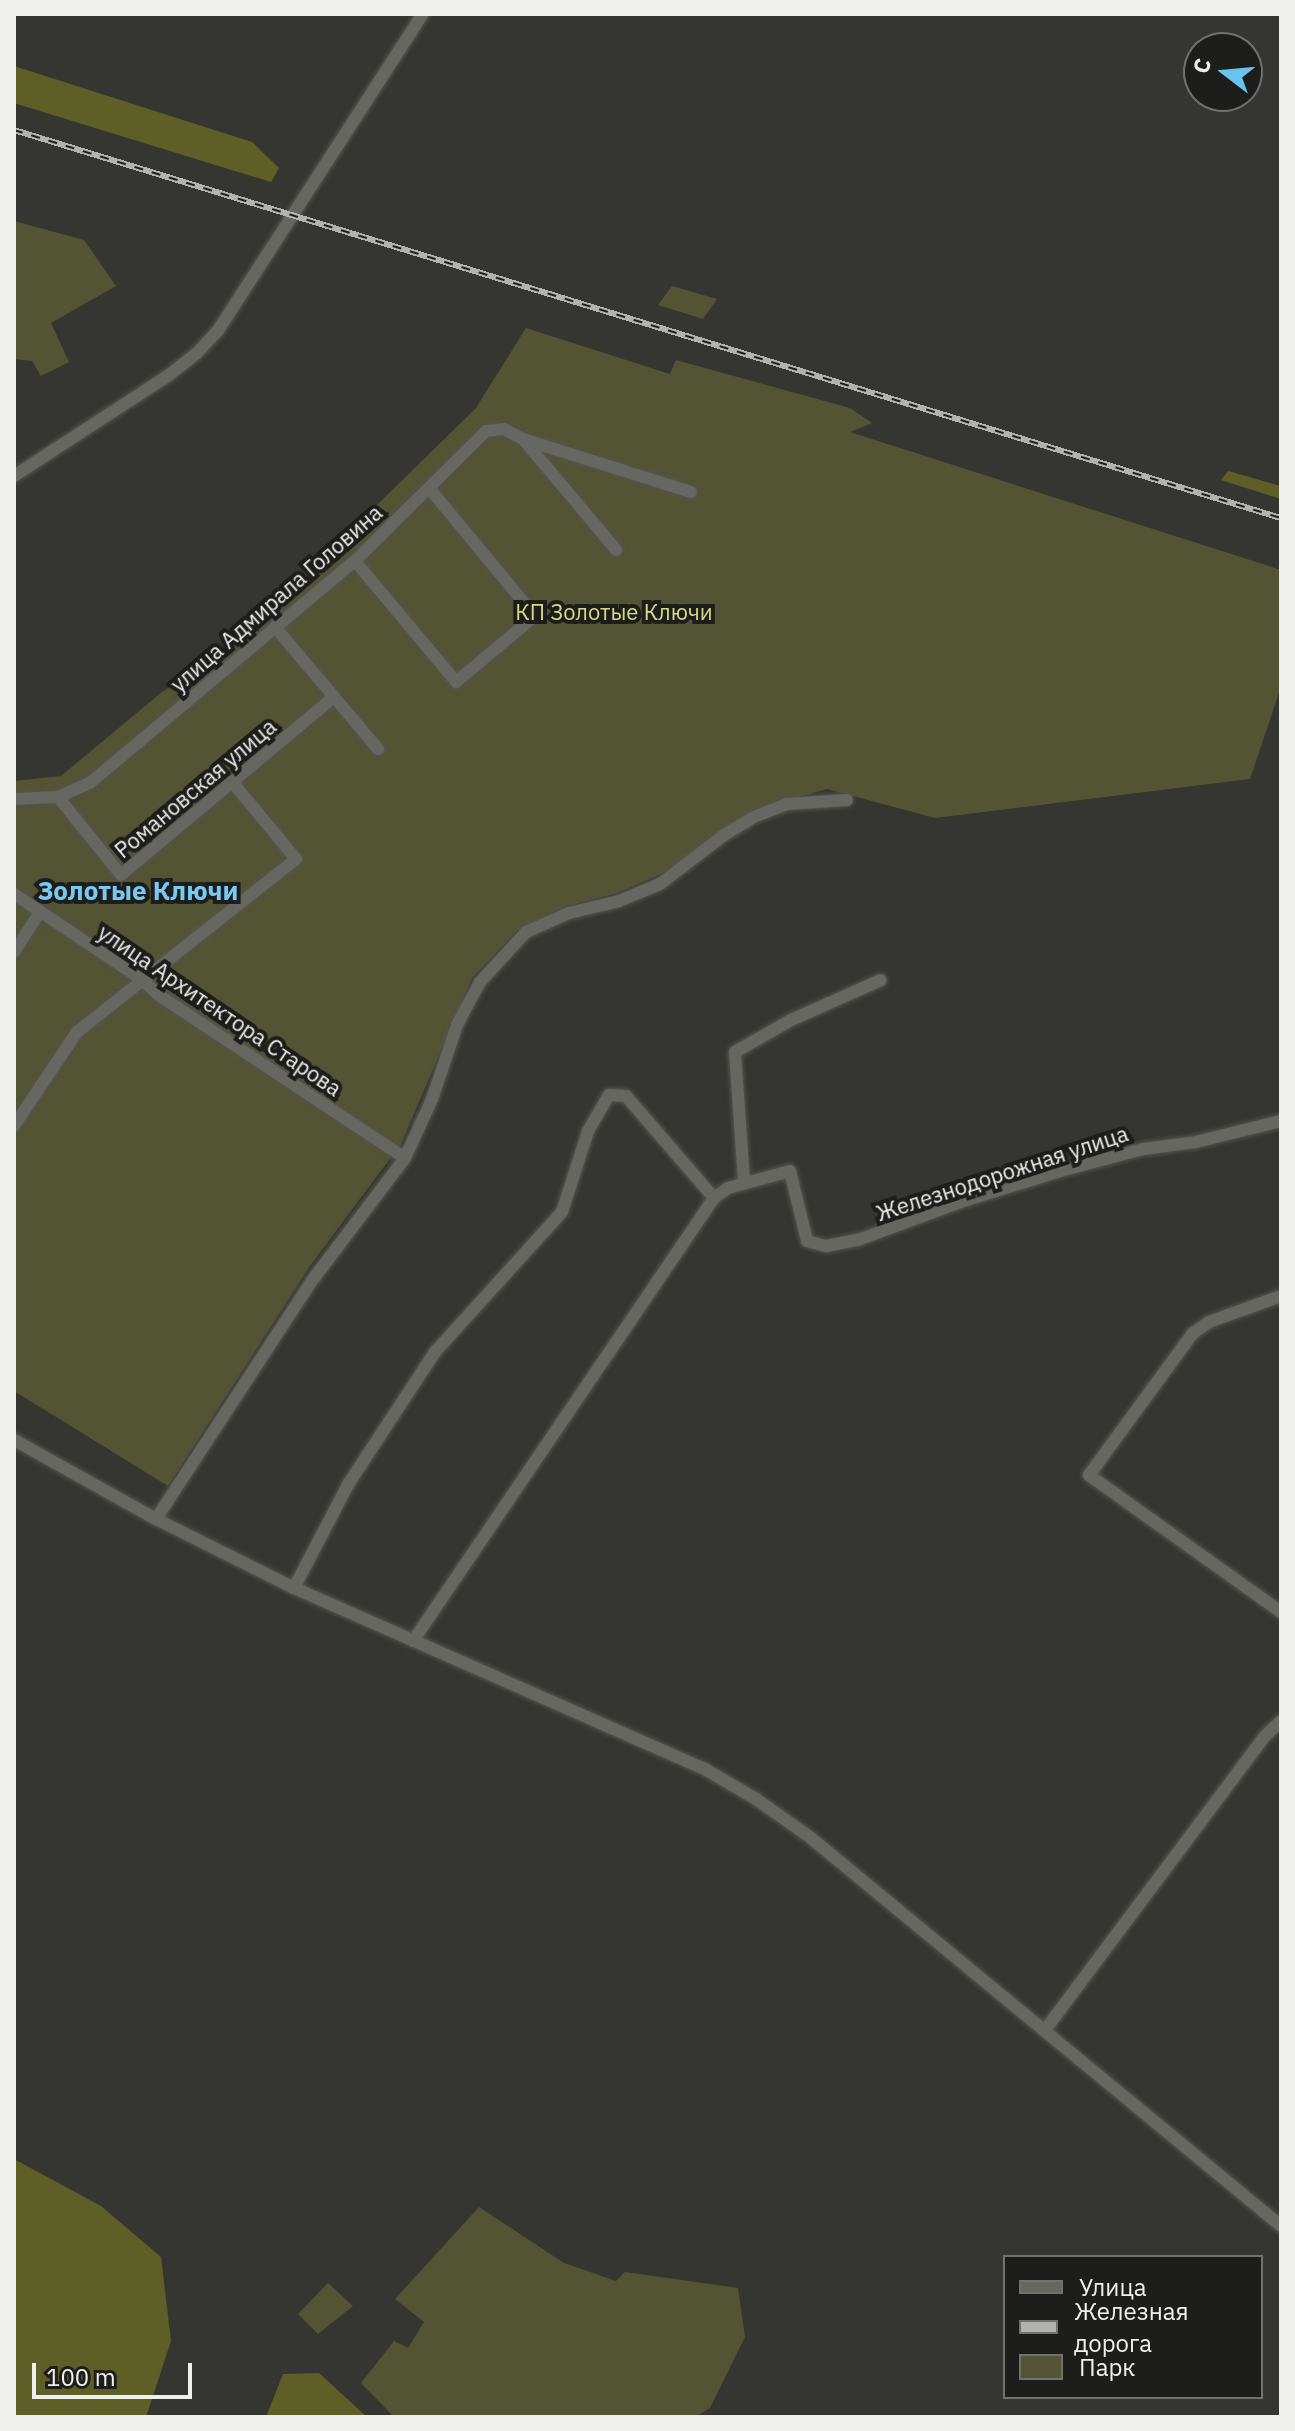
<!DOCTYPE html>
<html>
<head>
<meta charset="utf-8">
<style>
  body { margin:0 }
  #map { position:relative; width:1295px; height:2431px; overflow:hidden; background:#353631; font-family:"IBM Plex Sans",sans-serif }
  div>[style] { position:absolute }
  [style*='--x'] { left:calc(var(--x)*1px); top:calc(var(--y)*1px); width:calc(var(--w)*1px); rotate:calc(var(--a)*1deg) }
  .green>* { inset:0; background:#535433 }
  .forest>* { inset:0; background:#5e5f27 }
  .roads { filter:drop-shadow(0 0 2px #54544f) drop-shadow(0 0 2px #54544f) }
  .minor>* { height:12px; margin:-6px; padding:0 6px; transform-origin:6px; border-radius:6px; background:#666761 }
  .rail>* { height:6px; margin-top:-3px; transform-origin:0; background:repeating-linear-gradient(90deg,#1d1d1b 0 9px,#b2b2af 0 18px); box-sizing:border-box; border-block:2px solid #b2b2af }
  span { translate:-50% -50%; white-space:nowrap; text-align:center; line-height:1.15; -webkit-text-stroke:8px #1d1d1b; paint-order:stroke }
  .street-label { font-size:22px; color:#efefec }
  .park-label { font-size:22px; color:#d7da85 }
  .quarter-label { font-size:26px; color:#76caf3; font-weight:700 }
  .frame { position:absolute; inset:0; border:16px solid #efefec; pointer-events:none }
  .legend { position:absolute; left:1003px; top:2255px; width:260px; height:144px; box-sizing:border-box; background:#1d1d1b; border:2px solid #71716f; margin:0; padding:10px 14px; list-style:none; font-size:24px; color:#efefec }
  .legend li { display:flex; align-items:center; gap:16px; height:40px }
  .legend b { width:40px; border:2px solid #71716f }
  .north { position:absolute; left:1183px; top:32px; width:80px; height:80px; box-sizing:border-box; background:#1d1d1b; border:2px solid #71716f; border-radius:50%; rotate:286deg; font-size:22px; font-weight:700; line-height:32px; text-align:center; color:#efefec }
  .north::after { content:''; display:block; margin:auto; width:28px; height:36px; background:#67c4f0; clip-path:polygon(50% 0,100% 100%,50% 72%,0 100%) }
  .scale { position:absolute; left:32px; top:2363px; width:160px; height:36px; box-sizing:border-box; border:4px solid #efefec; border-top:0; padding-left:10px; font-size:24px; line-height:28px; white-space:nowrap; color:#efefec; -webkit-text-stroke:6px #1d1d1b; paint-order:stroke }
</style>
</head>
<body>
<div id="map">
  <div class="green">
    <div style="clip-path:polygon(14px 221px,84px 240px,116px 286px,51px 323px,69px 362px,41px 376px,32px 361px,14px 359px)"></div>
    <div style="clip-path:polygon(672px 286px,717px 299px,703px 319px,658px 305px)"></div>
    <div style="clip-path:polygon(526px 328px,670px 374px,676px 360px,850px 408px,872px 423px,850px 432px,1281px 570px,1281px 687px,1250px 779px,935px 818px,827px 789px,753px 810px,663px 873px,617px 893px,568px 906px,517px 931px,472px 978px,401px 1144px,310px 1266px,168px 1486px,14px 1391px,14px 781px,61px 776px,162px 692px,237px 642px,476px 408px)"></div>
    <div style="clip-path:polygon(479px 2207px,564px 2263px,616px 2281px,625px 2272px,738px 2288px,745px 2337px,710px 2408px,695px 2417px,394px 2417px,361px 2383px,394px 2341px,408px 2348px,424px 2322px,395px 2299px)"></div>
    <div style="clip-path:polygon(328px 2283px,353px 2306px,318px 2334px,298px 2314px)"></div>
  </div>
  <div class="forest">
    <div style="clip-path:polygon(14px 66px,252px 142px,279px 168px,271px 182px,14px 103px)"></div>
    <div style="clip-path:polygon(1228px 471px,1281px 486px,1281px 499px,1221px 480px)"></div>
    <div style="clip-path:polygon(14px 2159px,101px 2206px,161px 2257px,171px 2341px,146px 2417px,14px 2417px)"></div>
    <div style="clip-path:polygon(319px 2373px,367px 2417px,266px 2417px,283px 2374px)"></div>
  </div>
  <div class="roads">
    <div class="minor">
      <div style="--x:523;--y:439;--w:145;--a:50"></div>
      <div style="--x:14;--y:476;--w:185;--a:-33.1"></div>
      <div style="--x:169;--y:375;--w:34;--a:-38"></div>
      <div style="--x:196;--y:354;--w:34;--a:-47"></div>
      <div style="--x:219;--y:329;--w:375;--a:-57.1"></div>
      <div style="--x:355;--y:561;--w:158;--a:50.1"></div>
      <div style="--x:456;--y:682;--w:103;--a:-39.9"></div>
      <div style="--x:535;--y:616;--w:166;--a:-129.6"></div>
      <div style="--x:275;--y:627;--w:160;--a:49.8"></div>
      <div style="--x:58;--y:797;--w:100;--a:51.1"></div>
      <div style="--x:121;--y:875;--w:278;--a:-39.9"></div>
      <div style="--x:14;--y:799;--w:44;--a:-2.6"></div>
      <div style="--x:58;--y:797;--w:35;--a:-24"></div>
      <div style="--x:90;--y:783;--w:346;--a:-40"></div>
      <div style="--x:355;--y:561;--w:185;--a:-44.8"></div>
      <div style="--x:486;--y:431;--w:18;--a:-6"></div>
      <div style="--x:504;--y:429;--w:21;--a:28"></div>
      <div style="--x:523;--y:439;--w:176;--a:17.5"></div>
      <div style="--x:14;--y:894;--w:153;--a:33.8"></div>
      <div style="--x:141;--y:979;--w:25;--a:42"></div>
      <div style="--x:160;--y:996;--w:294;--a:33.5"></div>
      <div style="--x:14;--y:952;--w:48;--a:-57"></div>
      <div style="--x:14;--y:1126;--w:113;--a:-56.2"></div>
      <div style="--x:77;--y:1032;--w:279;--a:-38.3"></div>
      <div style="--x:296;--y:859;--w:100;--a:-129.7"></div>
      <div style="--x:744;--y:1181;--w:129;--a:-94"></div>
      <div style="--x:735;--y:1052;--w:64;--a:-29.7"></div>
      <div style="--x:791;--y:1020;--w:98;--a:-24"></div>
      <div style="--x:1281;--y:1296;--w:77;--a:160.1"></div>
      <div style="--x:1209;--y:1322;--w:19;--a:145"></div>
      <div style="--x:1193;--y:1333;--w:176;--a:126.2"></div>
      <div style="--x:1089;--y:1475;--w:236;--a:35.5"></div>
      <div style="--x:14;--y:1440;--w:162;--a:29.1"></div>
      <div style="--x:156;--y:1519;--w:154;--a:26.6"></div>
      <div style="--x:294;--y:1588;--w:447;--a:23.8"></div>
      <div style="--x:703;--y:1768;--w:61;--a:30.3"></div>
      <div style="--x:756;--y:1799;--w:67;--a:35.3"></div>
      <div style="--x:811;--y:1838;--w:609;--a:39.54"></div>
      <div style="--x:156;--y:1519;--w:288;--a:-56.8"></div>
      <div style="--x:314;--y:1278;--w:151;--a:-52.8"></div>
      <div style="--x:405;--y:1158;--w:65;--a:-65.4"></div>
      <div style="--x:432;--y:1099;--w:78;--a:-71.3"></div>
      <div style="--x:457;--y:1025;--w:49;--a:-61.9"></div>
      <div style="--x:480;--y:982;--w:68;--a:-47.4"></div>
      <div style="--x:526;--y:932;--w:47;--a:-23.8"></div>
      <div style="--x:569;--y:913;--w:51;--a:-13.5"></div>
      <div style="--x:619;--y:901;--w:44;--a:-22.5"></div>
      <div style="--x:660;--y:884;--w:81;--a:-37.4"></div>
      <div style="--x:724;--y:835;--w:37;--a:-31"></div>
      <div style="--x:756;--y:816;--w:33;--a:-21"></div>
      <div style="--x:787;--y:804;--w:60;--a:-3.8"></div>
      <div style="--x:294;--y:1588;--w:119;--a:-62.4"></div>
      <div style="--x:349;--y:1483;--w:157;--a:-56.7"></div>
      <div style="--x:435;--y:1352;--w:189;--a:-47.8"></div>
      <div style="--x:562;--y:1212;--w:85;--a:-72.2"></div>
      <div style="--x:588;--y:1131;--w:42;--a:-59.7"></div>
      <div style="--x:609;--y:1095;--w:17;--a:3"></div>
      <div style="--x:626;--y:1096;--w:135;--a:49.2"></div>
      <div style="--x:413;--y:1641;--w:536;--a:-55.81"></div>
      <div style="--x:714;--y:1198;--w:17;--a:-36"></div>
      <div style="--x:728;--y:1188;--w:64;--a:-15.3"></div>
      <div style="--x:790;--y:1171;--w:72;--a:76.3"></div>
      <div style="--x:807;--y:1241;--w:20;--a:15"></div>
      <div style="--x:826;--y:1246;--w:33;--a:-11"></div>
      <div style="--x:858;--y:1240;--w:109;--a:-20.4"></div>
      <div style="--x:960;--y:1202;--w:105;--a:-17.2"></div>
      <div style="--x:1060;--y:1171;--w:86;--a:-14.8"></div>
      <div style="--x:1143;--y:1149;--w:53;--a:-7.5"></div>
      <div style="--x:1196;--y:1142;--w:88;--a:-13.9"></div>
      <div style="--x:1045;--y:2030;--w:367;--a:-53.2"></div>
      <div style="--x:1265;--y:1736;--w:22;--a:-43"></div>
    </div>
  </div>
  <div class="rail">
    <div style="--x:14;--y:130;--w:1325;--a:17.03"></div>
  </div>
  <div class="street-label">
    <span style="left:276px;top:598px;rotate:-41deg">улица Адмирала Головина</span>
    <span style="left:195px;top:788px;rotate:-40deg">Романовская улица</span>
    <span style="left:220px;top:1010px;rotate:34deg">улица Архитектора Старова</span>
    <span style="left:1002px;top:1173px;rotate:-18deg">Железнодорожная улица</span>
  </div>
  <div class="park-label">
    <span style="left:614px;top:612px">КП Золотые Ключи</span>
  </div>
  <div class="quarter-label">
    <span style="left:138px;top:891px">Золотые Ключи</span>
  </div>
  <div class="frame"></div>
  <ul class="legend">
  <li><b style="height:10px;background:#666761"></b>Улица</li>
  <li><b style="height:10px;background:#b2b2af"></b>Железная дорога</li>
  <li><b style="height:22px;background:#535433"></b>Парк</li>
  </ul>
  <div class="north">С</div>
  <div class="scale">100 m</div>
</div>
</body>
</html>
